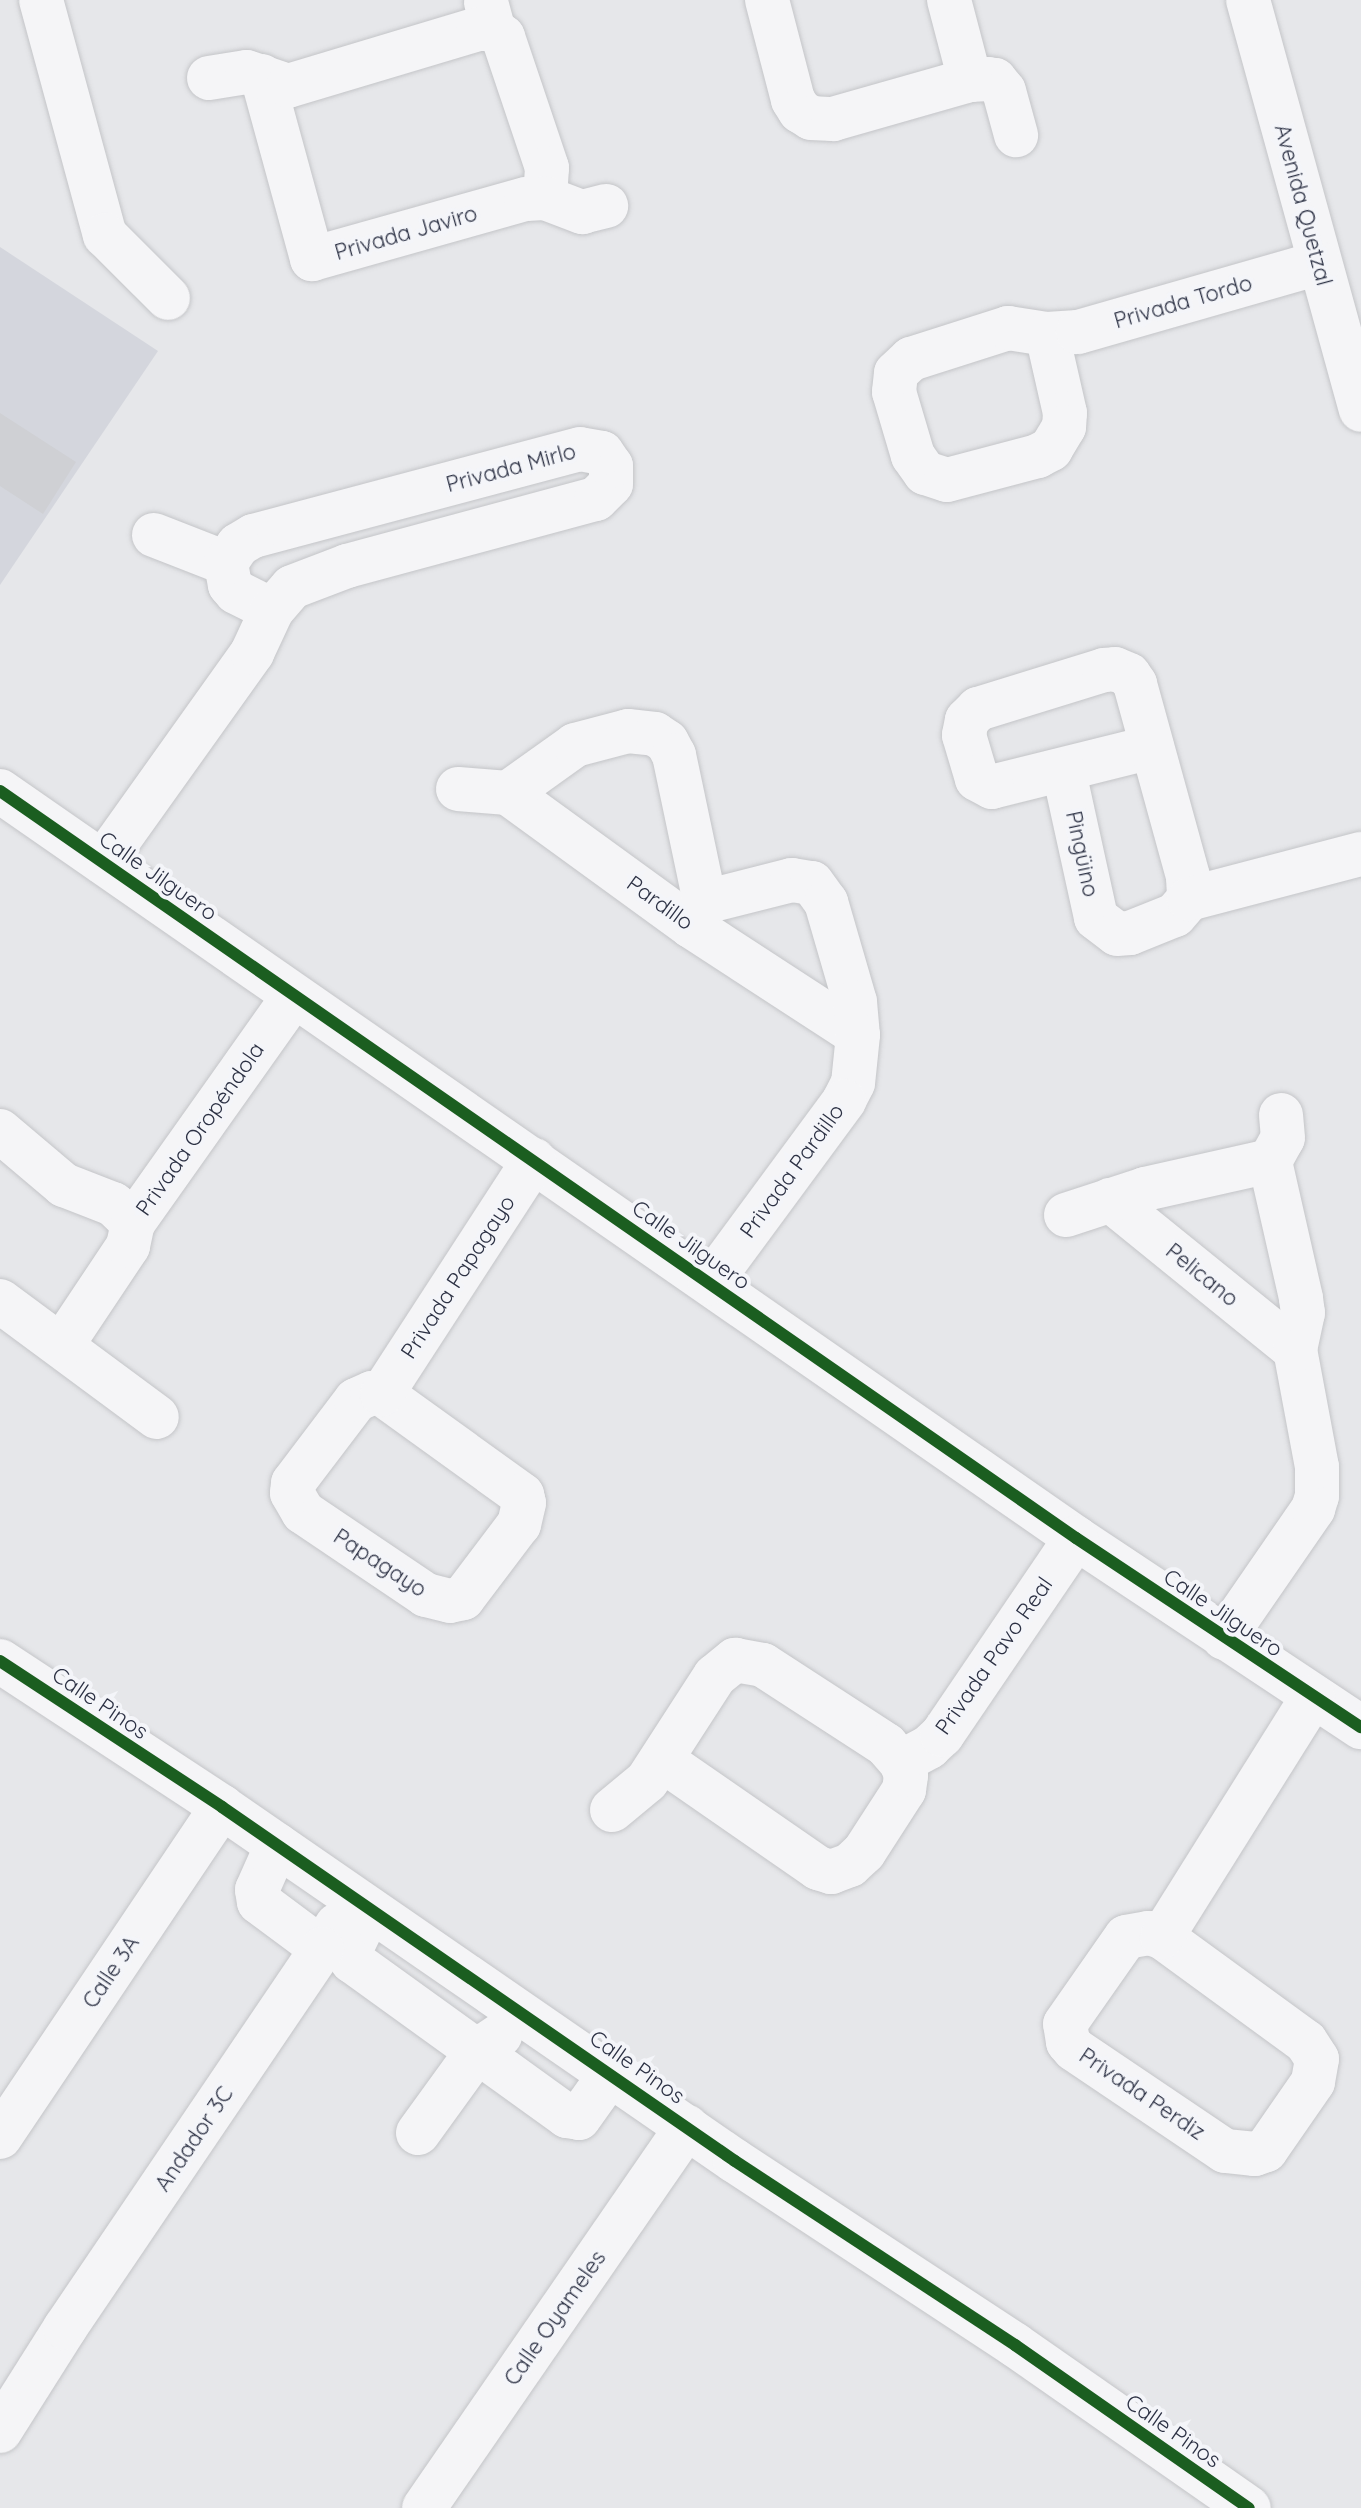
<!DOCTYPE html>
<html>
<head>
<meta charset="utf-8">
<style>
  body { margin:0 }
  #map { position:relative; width:1361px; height:2508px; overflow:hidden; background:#e6e7ea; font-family:Quicksand,sans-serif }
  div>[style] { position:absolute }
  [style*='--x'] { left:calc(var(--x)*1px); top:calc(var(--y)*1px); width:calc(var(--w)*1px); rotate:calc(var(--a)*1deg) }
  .built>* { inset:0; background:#d4d6dd }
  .building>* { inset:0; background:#cfd0d4 }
  .roads { filter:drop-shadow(0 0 2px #c4c5c8) drop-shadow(0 0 2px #c4c5c8) }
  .minor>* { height:44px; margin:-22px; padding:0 22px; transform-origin:22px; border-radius:22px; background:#f5f5f7 }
  .cycleway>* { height:12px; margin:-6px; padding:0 6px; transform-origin:6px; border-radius:6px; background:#1b5e20 }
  span { translate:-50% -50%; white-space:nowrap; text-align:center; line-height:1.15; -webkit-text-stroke:8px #f4f5f9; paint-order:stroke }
  .street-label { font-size:22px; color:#2c3144 }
</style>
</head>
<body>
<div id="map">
  <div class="built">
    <div style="clip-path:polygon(0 247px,158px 351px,0 585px)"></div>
  </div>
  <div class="building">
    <div style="clip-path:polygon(0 413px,76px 462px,43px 514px,0 486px)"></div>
  </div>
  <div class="roads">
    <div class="minor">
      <div style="--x:41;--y:0;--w:244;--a:74.8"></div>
      <div style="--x:105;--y:235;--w:89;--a:45"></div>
      <div style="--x:767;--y:0;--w:103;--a:75.4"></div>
      <div style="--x:793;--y:100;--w:13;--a:58"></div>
      <div style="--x:800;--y:111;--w:13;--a:32"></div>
      <div style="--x:811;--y:118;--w:22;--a:3"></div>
      <div style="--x:833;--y:119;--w:142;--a:-15.9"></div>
      <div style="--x:970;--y:80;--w:18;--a:-3"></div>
      <div style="--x:988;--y:79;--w:7;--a:8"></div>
      <div style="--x:995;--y:80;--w:14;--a:51"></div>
      <div style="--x:1004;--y:91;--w:46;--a:74.7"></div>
      <div style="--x:949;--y:0;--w:83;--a:75.3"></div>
      <div style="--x:1248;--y:0;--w:425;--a:74.6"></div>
      <div style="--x:486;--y:2;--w:28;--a:75"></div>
      <div style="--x:493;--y:29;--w:13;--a:39"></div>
      <div style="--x:503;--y:37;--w:138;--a:71.4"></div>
      <div style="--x:547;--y:168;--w:30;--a:94"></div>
      <div style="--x:262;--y:76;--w:190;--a:74.7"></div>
      <div style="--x:312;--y:259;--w:222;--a:-15.7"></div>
      <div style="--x:526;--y:199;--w:19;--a:-3"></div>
      <div style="--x:545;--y:198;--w:40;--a:21"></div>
      <div style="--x:582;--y:212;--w:25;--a:-14"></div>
      <div style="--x:209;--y:78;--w:38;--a:-9"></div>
      <div style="--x:247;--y:72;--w:43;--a:18.9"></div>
      <div style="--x:288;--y:86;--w:198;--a:-16.7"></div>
      <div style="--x:478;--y:29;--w:15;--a:0"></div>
      <div style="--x:1047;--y:334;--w:81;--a:77.2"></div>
      <div style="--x:1065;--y:413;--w:14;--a:94"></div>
      <div style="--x:1064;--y:427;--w:26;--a:121"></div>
      <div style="--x:1051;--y:449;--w:15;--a:152"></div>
      <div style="--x:1038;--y:456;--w:94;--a:165.2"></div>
      <div style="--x:947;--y:480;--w:23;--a:-162"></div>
      <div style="--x:925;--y:473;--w:21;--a:-125"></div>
      <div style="--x:913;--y:456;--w:67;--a:-106.5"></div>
      <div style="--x:894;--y:392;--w:19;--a:-84"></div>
      <div style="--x:896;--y:373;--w:21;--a:-43"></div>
      <div style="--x:911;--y:359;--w:102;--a:-17.7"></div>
      <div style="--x:1008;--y:328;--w:39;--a:9"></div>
      <div style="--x:1047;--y:334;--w:31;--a:-4"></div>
      <div style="--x:1078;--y:332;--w:250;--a:-16"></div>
      <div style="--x:154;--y:535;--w:77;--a:21.3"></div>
      <div style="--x:226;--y:563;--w:22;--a:80"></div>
      <div style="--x:230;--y:585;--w:9;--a:49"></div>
      <div style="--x:236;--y:592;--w:40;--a:26.6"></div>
      <div style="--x:1152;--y:747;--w:165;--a:166"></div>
      <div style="--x:992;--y:787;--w:17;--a:-152"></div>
      <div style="--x:977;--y:779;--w:46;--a:-106.5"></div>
      <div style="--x:964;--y:735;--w:15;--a:-79"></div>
      <div style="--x:967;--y:720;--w:16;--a:-45"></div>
      <div style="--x:978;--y:709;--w:132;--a:-17.2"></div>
      <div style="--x:1104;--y:670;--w:11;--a:-5"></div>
      <div style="--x:1115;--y:669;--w:15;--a:23"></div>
      <div style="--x:1129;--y:675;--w:11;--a:56"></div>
      <div style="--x:1135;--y:684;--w:200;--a:74.6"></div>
      <div style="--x:1188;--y:877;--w:22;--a:87"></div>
      <div style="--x:1064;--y:772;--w:149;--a:77.6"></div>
      <div style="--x:1096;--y:918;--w:26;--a:37"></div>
      <div style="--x:1117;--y:934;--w:13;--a:-4"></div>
      <div style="--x:1130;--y:933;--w:48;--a:-21.8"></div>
      <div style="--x:1175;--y:915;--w:21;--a:-49"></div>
      <div style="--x:1189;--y:899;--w:178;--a:-14.7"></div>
      <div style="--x:458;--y:789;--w:50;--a:4.6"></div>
      <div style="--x:508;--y:793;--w:226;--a:36"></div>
      <div style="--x:691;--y:926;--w:199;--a:33.1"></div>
      <div style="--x:0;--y:791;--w:1310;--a:34.77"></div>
      <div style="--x:1076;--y:1538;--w:342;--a:33.6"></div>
      <div style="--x:508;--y:793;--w:82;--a:-35.6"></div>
      <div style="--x:575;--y:745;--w:55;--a:-14.8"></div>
      <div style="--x:628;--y:731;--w:27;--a:6"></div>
      <div style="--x:655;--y:734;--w:14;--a:34"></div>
      <div style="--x:667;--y:742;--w:15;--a:62"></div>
      <div style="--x:674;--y:755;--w:150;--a:78.1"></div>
      <div style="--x:103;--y:862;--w:257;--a:-54.5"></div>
      <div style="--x:252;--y:653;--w:47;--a:-65.1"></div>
      <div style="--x:272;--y:610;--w:30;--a:-49"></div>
      <div style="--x:292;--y:587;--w:59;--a:-20.9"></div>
      <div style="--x:347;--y:566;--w:258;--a:-15.1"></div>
      <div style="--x:596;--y:499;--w:21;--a:-45"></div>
      <div style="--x:611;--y:484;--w:18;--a:-90"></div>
      <div style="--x:611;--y:466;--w:16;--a:-125"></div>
      <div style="--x:602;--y:453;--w:22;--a:-170"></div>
      <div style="--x:580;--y:449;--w:338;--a:165.1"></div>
      <div style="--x:253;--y:536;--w:17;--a:149"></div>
      <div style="--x:238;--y:545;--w:22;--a:124"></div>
      <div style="--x:691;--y:926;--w:28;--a:-60"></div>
      <div style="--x:705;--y:902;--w:90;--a:-14.2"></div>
      <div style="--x:792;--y:880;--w:20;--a:9"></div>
      <div style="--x:812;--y:883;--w:24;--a:54"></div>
      <div style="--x:826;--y:902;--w:104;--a:73.8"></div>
      <div style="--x:855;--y:1002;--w:33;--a:85"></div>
      <div style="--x:858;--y:1035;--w:48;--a:95.9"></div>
      <div style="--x:853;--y:1083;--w:20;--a:117"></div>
      <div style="--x:844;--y:1101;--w:226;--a:126.4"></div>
      <div style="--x:0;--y:1131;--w:84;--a:40.2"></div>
      <div style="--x:64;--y:1185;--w:53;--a:21.2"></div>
      <div style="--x:113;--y:1204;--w:28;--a:44"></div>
      <div style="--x:1110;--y:1200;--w:238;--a:39"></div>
      <div style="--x:1066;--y:1215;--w:83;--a:-18.2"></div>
      <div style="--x:1145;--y:1189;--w:128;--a:-12.6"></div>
      <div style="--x:1270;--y:1161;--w:26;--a:-61"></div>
      <div style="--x:1283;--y:1138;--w:23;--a:-95"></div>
      <div style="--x:0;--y:1301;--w:195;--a:36.5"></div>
      <div style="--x:62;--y:1345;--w:119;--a:-56.3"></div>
      <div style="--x:128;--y:1246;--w:24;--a:-78"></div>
      <div style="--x:133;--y:1223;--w:278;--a:-54.7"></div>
      <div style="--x:382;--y:1394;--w:173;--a:35.8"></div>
      <div style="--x:522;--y:1495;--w:8;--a:76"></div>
      <div style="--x:524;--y:1503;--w:22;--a:103"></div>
      <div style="--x:519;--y:1524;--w:93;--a:127.1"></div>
      <div style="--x:463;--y:1598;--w:13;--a:167"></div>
      <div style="--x:450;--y:1601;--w:25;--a:-166"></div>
      <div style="--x:426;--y:1595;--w:148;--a:-146"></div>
      <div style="--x:303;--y:1512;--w:22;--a:-120"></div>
      <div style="--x:292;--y:1493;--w:10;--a:-84"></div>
      <div style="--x:293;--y:1483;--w:104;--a:-52.8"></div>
      <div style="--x:356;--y:1400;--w:17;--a:-24"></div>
      <div style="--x:372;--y:1393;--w:10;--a:6"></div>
      <div style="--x:382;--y:1394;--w:279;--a:-57"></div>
      <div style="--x:1224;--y:1638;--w:157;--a:-55.4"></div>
      <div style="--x:1313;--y:1509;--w:14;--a:-73"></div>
      <div style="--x:1317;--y:1496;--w:29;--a:-90"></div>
      <div style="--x:1317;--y:1467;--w:119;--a:-100.6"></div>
      <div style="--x:1295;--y:1350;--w:38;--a:-78"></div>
      <div style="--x:1303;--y:1313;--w:15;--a:-98"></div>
      <div style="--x:1301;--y:1298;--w:140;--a:-102.8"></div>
      <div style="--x:0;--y:1661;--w:266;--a:33.3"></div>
      <div style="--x:222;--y:1807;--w:623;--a:34.61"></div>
      <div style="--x:735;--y:2161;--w:335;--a:33.3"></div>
      <div style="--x:1015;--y:2345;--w:285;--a:34.9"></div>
      <div style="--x:662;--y:1760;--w:190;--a:34.7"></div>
      <div style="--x:818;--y:1868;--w:14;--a:17"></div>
      <div style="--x:831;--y:1872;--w:20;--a:-20"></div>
      <div style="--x:850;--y:1865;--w:19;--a:-43"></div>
      <div style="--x:864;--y:1852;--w:74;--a:-57.2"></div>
      <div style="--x:904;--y:1790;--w:15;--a:-82"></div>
      <div style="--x:906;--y:1775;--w:14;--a:-111"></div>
      <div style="--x:901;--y:1762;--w:32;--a:-28"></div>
      <div style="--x:929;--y:1747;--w:18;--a:-43"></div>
      <div style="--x:942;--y:1735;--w:238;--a:-55.8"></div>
      <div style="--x:612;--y:1810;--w:45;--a:-39.6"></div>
      <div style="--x:647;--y:1781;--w:125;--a:-57.1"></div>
      <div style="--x:715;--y:1676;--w:26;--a:-39"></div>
      <div style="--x:735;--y:1660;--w:28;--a:10"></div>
      <div style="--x:763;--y:1665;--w:147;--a:33"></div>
      <div style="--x:886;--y:1745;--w:23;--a:49"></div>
      <div style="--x:277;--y:1845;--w:49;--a:114"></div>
      <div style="--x:257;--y:1890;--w:12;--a:81"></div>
      <div style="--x:259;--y:1902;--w:79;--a:36.7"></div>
      <div style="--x:322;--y:1949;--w:28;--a:-58"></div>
      <div style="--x:370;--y:1910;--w:48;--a:116"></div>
      <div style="--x:349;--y:1953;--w:9;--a:69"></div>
      <div style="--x:352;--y:1961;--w:265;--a:35.8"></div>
      <div style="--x:567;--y:2116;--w:12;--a:9"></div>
      <div style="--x:579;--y:2118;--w:55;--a:-54.6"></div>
      <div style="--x:1162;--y:1937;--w:178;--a:36.1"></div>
      <div style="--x:1306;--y:2042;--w:20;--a:57"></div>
      <div style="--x:1317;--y:2059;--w:23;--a:100"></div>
      <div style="--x:1313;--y:2082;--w:83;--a:124.7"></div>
      <div style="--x:1266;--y:2150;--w:12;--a:160"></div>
      <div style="--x:1255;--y:2154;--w:30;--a:-174"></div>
      <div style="--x:1225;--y:2151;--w:182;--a:-146"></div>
      <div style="--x:1074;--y:2049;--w:9;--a:-131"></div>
      <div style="--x:1068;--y:2042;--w:18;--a:-99"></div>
      <div style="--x:1065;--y:2024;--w:106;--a:-55"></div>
      <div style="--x:1126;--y:1937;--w:23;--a:-10"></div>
      <div style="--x:1149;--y:1933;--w:14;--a:17"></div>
      <div style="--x:1162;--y:1937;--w:284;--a:-57.9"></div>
      <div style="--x:418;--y:2133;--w:102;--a:-54.1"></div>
      <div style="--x:478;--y:2050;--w:27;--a:-34"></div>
      <div style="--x:0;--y:2137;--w:398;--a:-56.1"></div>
      <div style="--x:0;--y:2431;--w:122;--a:-57.7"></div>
      <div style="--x:65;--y:2328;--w:458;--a:-55.9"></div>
      <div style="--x:424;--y:2508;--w:463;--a:-55.4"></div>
    </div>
  </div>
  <div class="cycleway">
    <div style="--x:0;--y:791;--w:1310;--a:34.77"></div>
    <div style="--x:1076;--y:1538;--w:342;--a:33.6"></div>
    <div style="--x:0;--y:1661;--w:266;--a:33.3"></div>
    <div style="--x:222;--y:1807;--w:623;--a:34.61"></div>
    <div style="--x:735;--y:2161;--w:335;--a:33.3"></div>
    <div style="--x:1015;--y:2345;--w:285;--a:34.9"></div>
  </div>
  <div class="street-label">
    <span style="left:1303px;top:205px;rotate:75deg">Avenida Quetzal</span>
    <span style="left:406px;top:233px;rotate:-16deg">Privada Javiro</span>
    <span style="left:1183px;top:302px;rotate:-16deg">Privada Tordo</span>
    <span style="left:511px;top:468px;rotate:-15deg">Privada Mirlo</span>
    <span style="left:1082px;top:854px;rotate:78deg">Pingüino</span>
    <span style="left:158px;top:876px;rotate:35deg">Calle Jilguero</span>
    <span style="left:660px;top:903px;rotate:36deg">Pardillo</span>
    <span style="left:200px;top:1129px;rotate:-55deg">Privada Oropéndola</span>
    <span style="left:792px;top:1171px;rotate:-54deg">Privada Pardillo</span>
    <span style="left:691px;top:1245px;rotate:35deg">Calle Jilguero</span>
    <span style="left:1202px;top:1275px;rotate:39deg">Pelicano</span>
    <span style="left:458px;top:1277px;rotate:-57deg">Privada Papagayo</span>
    <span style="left:380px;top:1563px;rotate:33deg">Papagayo</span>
    <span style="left:1223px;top:1613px;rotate:34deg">Calle Jilguero</span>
    <span style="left:994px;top:1656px;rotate:-55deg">Privada Pavo Real</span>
    <span style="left:100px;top:1703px;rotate:34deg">Calle Pinos</span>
    <span style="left:111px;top:1972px;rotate:-56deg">Calle 3A</span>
    <span style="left:637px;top:2067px;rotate:35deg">Calle Pinos</span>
    <span style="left:1142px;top:2094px;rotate:34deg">Privada Perdiz</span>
    <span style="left:194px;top:2139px;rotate:-56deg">Andador 3C</span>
    <span style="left:555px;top:2318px;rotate:-55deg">Calle Oyameles</span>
    <span style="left:1173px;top:2431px;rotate:35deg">Calle Pinos</span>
  </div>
</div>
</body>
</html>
